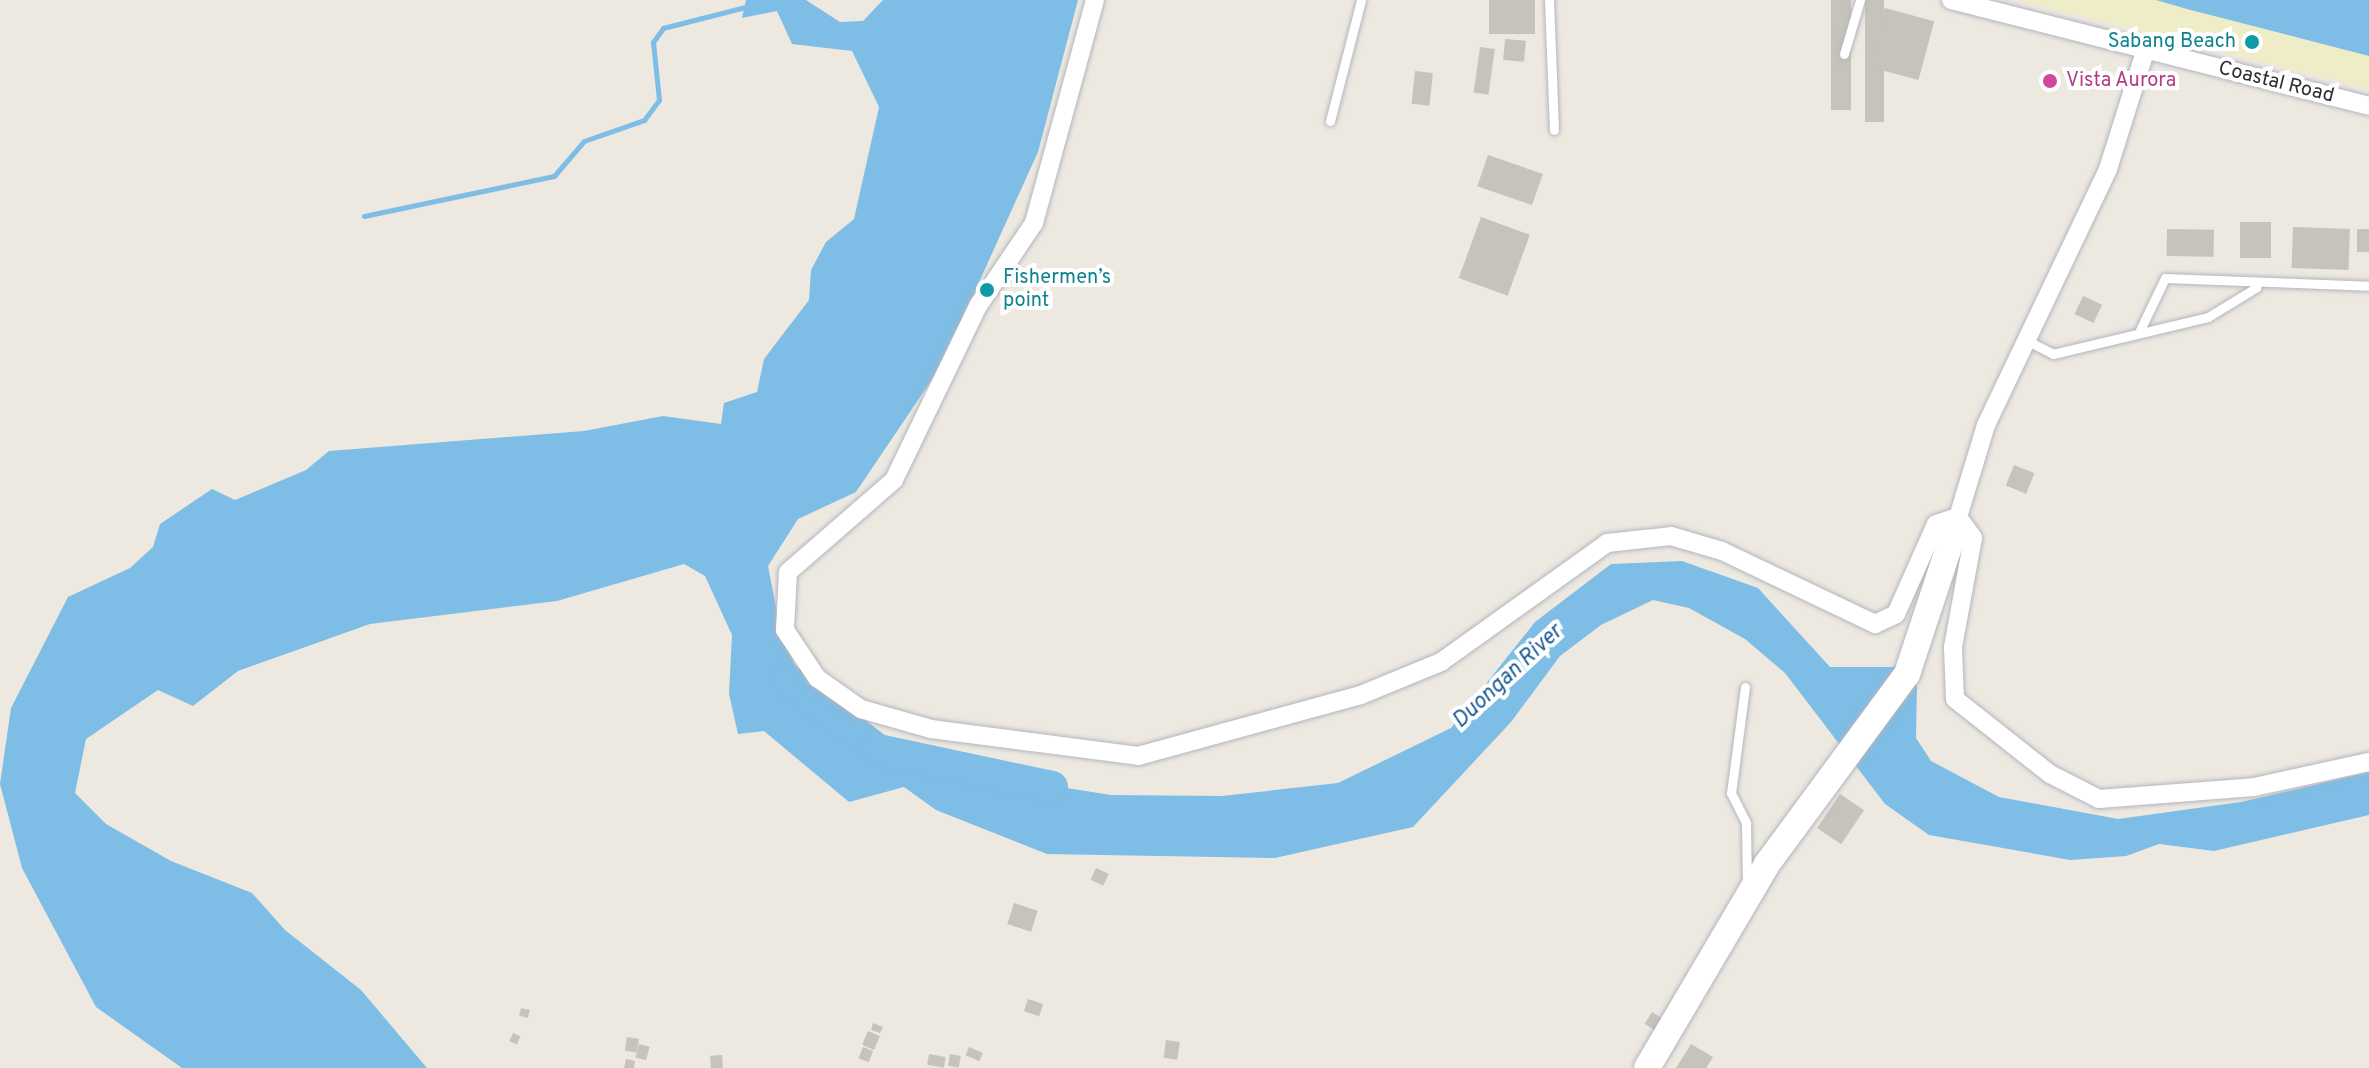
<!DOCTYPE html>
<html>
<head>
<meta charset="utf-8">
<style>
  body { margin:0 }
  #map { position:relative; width:2369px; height:1068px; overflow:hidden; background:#ede9e1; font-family:Overpass,sans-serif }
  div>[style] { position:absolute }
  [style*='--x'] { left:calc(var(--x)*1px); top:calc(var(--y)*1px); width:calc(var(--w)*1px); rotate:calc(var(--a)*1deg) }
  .sand>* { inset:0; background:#efedc7 }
  .water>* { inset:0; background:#7ebde5 }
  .stream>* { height:5px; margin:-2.5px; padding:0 2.5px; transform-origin:2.5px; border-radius:2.5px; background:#7ebde5 }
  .river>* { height:32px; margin:-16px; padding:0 16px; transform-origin:16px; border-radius:16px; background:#7ebde5 }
  .building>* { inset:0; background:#c6c3bc; transform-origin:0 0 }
  .roads { filter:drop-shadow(0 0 2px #b4b5bf) drop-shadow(0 0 2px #b4b5bf) }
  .lane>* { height:9px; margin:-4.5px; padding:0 4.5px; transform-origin:4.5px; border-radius:4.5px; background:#fff }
  .street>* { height:18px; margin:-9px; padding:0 9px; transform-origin:9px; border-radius:9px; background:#fff }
  .secondary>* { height:26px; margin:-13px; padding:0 13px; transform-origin:13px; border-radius:13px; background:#fff }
  .dots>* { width:22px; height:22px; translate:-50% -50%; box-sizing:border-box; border:4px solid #fff; border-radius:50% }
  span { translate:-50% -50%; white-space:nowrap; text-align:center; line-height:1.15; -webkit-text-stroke:8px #fff; paint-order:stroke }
  .culture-label { font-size:20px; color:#0d838f }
  .right { translate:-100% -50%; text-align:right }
  .left { translate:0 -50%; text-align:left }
  .hotel-label { font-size:20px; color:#b23c85 }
  .street-label { font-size:20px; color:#2d2d2d }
  .water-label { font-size:22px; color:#1a5c94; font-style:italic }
</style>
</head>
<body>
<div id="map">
  <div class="sand">
    <div style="clip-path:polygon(2019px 0,2156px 0,2369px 56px,2369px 89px)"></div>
  </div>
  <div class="water">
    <div style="clip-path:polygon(746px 0,806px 0,840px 22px,863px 21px,883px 0,1078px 0,1038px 152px,941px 366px,856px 492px,798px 519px,768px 566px,782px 638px,808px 692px,828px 717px,871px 746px,941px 768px,1111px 795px,1222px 796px,1338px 783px,1451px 728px,1535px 622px,1611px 564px,1682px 561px,1758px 588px,1830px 667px,1895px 667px,1917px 685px,1916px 738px,1931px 761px,1999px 797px,2118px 819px,2241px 802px,2369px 772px,2369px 815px,2214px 851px,2159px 844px,2126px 856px,2070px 860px,1929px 835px,1885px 804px,1785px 673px,1745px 639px,1689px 608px,1653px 600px,1601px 625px,1560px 656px,1511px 722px,1413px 827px,1275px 858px,1047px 854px,936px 810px,904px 787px,849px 802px,764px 731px,738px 734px,729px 694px,732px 635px,705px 576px,684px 564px,557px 601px,370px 624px,238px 671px,193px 706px,158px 690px,86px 739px,75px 793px,106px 824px,171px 861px,252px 893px,285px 930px,361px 990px,427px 1068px,182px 1068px,96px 1007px,22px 868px,0 784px,11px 708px,68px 597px,130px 568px,153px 547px,160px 524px,212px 489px,235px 500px,306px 470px,329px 451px,584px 431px,663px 416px,721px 424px,724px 403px,757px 392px,764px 359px,809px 300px,811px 270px,826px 242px,854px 219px,879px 107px,852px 51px,792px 44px,777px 11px,742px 18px)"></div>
    <div style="clip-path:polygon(2156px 0,2369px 0,2369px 56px,2187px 9px)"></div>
  </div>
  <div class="stream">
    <div style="--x:364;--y:216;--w:194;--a:-11.9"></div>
    <div style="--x:554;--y:176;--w:46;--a:-49.4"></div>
    <div style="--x:584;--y:141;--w:64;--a:-19.3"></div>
    <div style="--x:644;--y:120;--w:25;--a:-53"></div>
    <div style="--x:659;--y:100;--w:58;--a:-95.9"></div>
    <div style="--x:653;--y:42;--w:17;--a:-54"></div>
    <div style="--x:663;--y:28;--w:89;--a:-14.3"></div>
  </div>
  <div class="river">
    <div style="--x:787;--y:679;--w:115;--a:38"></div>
    <div style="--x:878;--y:750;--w:178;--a:12"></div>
  </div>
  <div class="building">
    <div style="left:1489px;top:0;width:46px;height:34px"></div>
    <div style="left:1831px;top:0;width:20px;height:110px"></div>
    <div style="left:1865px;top:0;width:19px;height:122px"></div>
    <div style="left:1885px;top:8px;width:51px;height:61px;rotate:15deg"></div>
    <div style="left:1505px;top:39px;width:21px;height:21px;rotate:5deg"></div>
    <div style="left:1480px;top:47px;width:15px;height:46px;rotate:8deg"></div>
    <div style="left:1415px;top:71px;width:18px;height:33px;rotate:6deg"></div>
    <div style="left:1488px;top:155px;width:58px;height:33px;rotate:19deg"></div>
    <div style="left:1481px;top:217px;width:52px;height:65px;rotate:20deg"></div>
    <div style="left:2240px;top:222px;width:31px;height:36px"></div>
    <div style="left:2293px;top:227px;width:57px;height:41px;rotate:2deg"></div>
    <div style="left:2167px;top:229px;width:47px;height:27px;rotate:1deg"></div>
    <div style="left:2357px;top:229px;width:12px;height:23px"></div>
    <div style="left:2083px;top:296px;width:21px;height:20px;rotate:25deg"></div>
    <div style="left:2014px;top:465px;width:22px;height:22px;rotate:22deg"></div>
    <div style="left:1840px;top:794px;width:29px;height:41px;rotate:34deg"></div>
    <div style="left:1096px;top:868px;width:14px;height:13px;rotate:25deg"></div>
    <div style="left:1014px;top:903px;width:25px;height:22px;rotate:18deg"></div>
    <div style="left:1028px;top:999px;width:16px;height:13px;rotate:18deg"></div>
    <div style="left:521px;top:1008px;width:9px;height:8px;rotate:13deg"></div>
    <div style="left:1652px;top:1012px;width:13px;height:14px;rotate:32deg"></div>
    <div style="clip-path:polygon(873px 1023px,883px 1027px,880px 1033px,871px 1030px)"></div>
    <div style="left:868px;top:1031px;width:13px;height:15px;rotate:23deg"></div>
    <div style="left:513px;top:1033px;width:8px;height:9px;rotate:23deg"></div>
    <div style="left:627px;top:1037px;width:12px;height:14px;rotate:9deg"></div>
    <div style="left:1166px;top:1040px;width:14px;height:18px;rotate:8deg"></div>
    <div style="left:639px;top:1044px;width:11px;height:14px;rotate:15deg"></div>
    <div style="clip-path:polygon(1691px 1044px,1713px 1057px,1706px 1068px,1676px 1068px)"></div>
    <div style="left:863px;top:1047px;width:11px;height:12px;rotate:22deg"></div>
    <div style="left:969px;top:1047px;width:15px;height:9px;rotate:23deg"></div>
    <div style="left:929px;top:1054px;width:17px;height:11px;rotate:10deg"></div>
    <div style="left:950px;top:1054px;width:11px;height:12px;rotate:10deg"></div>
    <div style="left:722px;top:1055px;width:13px;height:12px;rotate:86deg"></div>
    <div style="clip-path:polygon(626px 1059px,635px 1061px,634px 1068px,624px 1068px)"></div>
  </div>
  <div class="roads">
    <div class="lane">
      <div style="--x:1549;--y:0;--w:130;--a:87.8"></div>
      <div style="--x:1844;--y:54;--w:56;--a:-73.5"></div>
      <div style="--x:1330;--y:121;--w:125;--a:-75.6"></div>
      <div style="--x:2140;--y:330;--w:58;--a:-64.3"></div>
      <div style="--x:2165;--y:278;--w:204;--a:2.2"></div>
      <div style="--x:2026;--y:340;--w:30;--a:27"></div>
      <div style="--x:2053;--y:354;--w:159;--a:-13.4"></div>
      <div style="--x:2208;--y:317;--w:57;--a:-31.5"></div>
      <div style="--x:1745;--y:687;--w:107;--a:97.5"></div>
      <div style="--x:1731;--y:793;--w:34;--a:63"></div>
      <div style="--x:1746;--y:823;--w:61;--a:89.1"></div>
    </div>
    <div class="street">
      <div style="--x:1095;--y:0;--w:231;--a:105.3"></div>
      <div style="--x:1034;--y:223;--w:100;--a:124"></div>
      <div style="--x:978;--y:306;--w:193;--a:115.8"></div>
      <div style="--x:894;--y:480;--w:140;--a:139"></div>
      <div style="--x:788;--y:572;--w:58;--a:93"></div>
      <div style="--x:785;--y:630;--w:58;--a:56.3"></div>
      <div style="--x:817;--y:678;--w:54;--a:35.2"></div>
      <div style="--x:861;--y:709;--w:73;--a:15.9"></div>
      <div style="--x:931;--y:729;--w:209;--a:7.4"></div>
      <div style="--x:1138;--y:756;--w:231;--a:-15.3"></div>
      <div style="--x:1361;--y:695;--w:87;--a:-22.4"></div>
      <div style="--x:1441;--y:662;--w:204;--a:-35.6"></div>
      <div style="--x:1607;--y:543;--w:64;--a:-6.2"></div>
      <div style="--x:1671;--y:536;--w:53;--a:16.4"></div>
      <div style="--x:1722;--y:551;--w:170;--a:25.5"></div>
      <div style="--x:1875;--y:624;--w:23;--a:-25"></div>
      <div style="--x:1896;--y:614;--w:98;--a:-66"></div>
      <div style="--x:1936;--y:524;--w:23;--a:-18"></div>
      <div style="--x:1958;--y:517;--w:26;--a:54"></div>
      <div style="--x:1973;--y:538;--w:111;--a:100.4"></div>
      <div style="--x:1953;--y:647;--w:52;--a:87.8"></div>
      <div style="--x:1955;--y:699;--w:121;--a:38.3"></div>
      <div style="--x:2050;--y:774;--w:55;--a:27"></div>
      <div style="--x:2099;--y:799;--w:155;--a:-4.4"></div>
      <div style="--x:2254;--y:787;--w:118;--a:-12.3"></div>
      <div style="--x:1951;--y:0;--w:431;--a:14.2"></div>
      <div style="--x:1955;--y:527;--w:107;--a:-73.1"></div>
      <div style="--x:1986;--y:425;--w:284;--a:-64.5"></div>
      <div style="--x:2108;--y:169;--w:123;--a:-72.5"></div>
    </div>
    <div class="secondary">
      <div style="--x:1647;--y:1068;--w:237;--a:-59.5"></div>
      <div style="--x:1767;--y:864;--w:236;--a:-53.6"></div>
      <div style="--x:1907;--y:674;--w:146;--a:-71.7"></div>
    </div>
  </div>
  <div class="dots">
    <div style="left:2252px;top:42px;background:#0f9aa8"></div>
    <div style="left:2050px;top:81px;background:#d1479c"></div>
    <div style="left:987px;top:290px;background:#0f9aa8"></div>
  </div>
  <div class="culture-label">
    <span class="right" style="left:2236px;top:42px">Sabang Beach</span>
    <span class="left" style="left:1003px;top:290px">Fishermen’s<br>point</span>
  </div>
  <div class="hotel-label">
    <span class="left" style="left:2066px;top:81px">Vista Aurora</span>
  </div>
  <div class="street-label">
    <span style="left:2276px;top:83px;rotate:14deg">Coastal Road</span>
  </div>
  <div class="water-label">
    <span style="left:1508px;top:677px;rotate:-43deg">Duongan River</span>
  </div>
</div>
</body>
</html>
